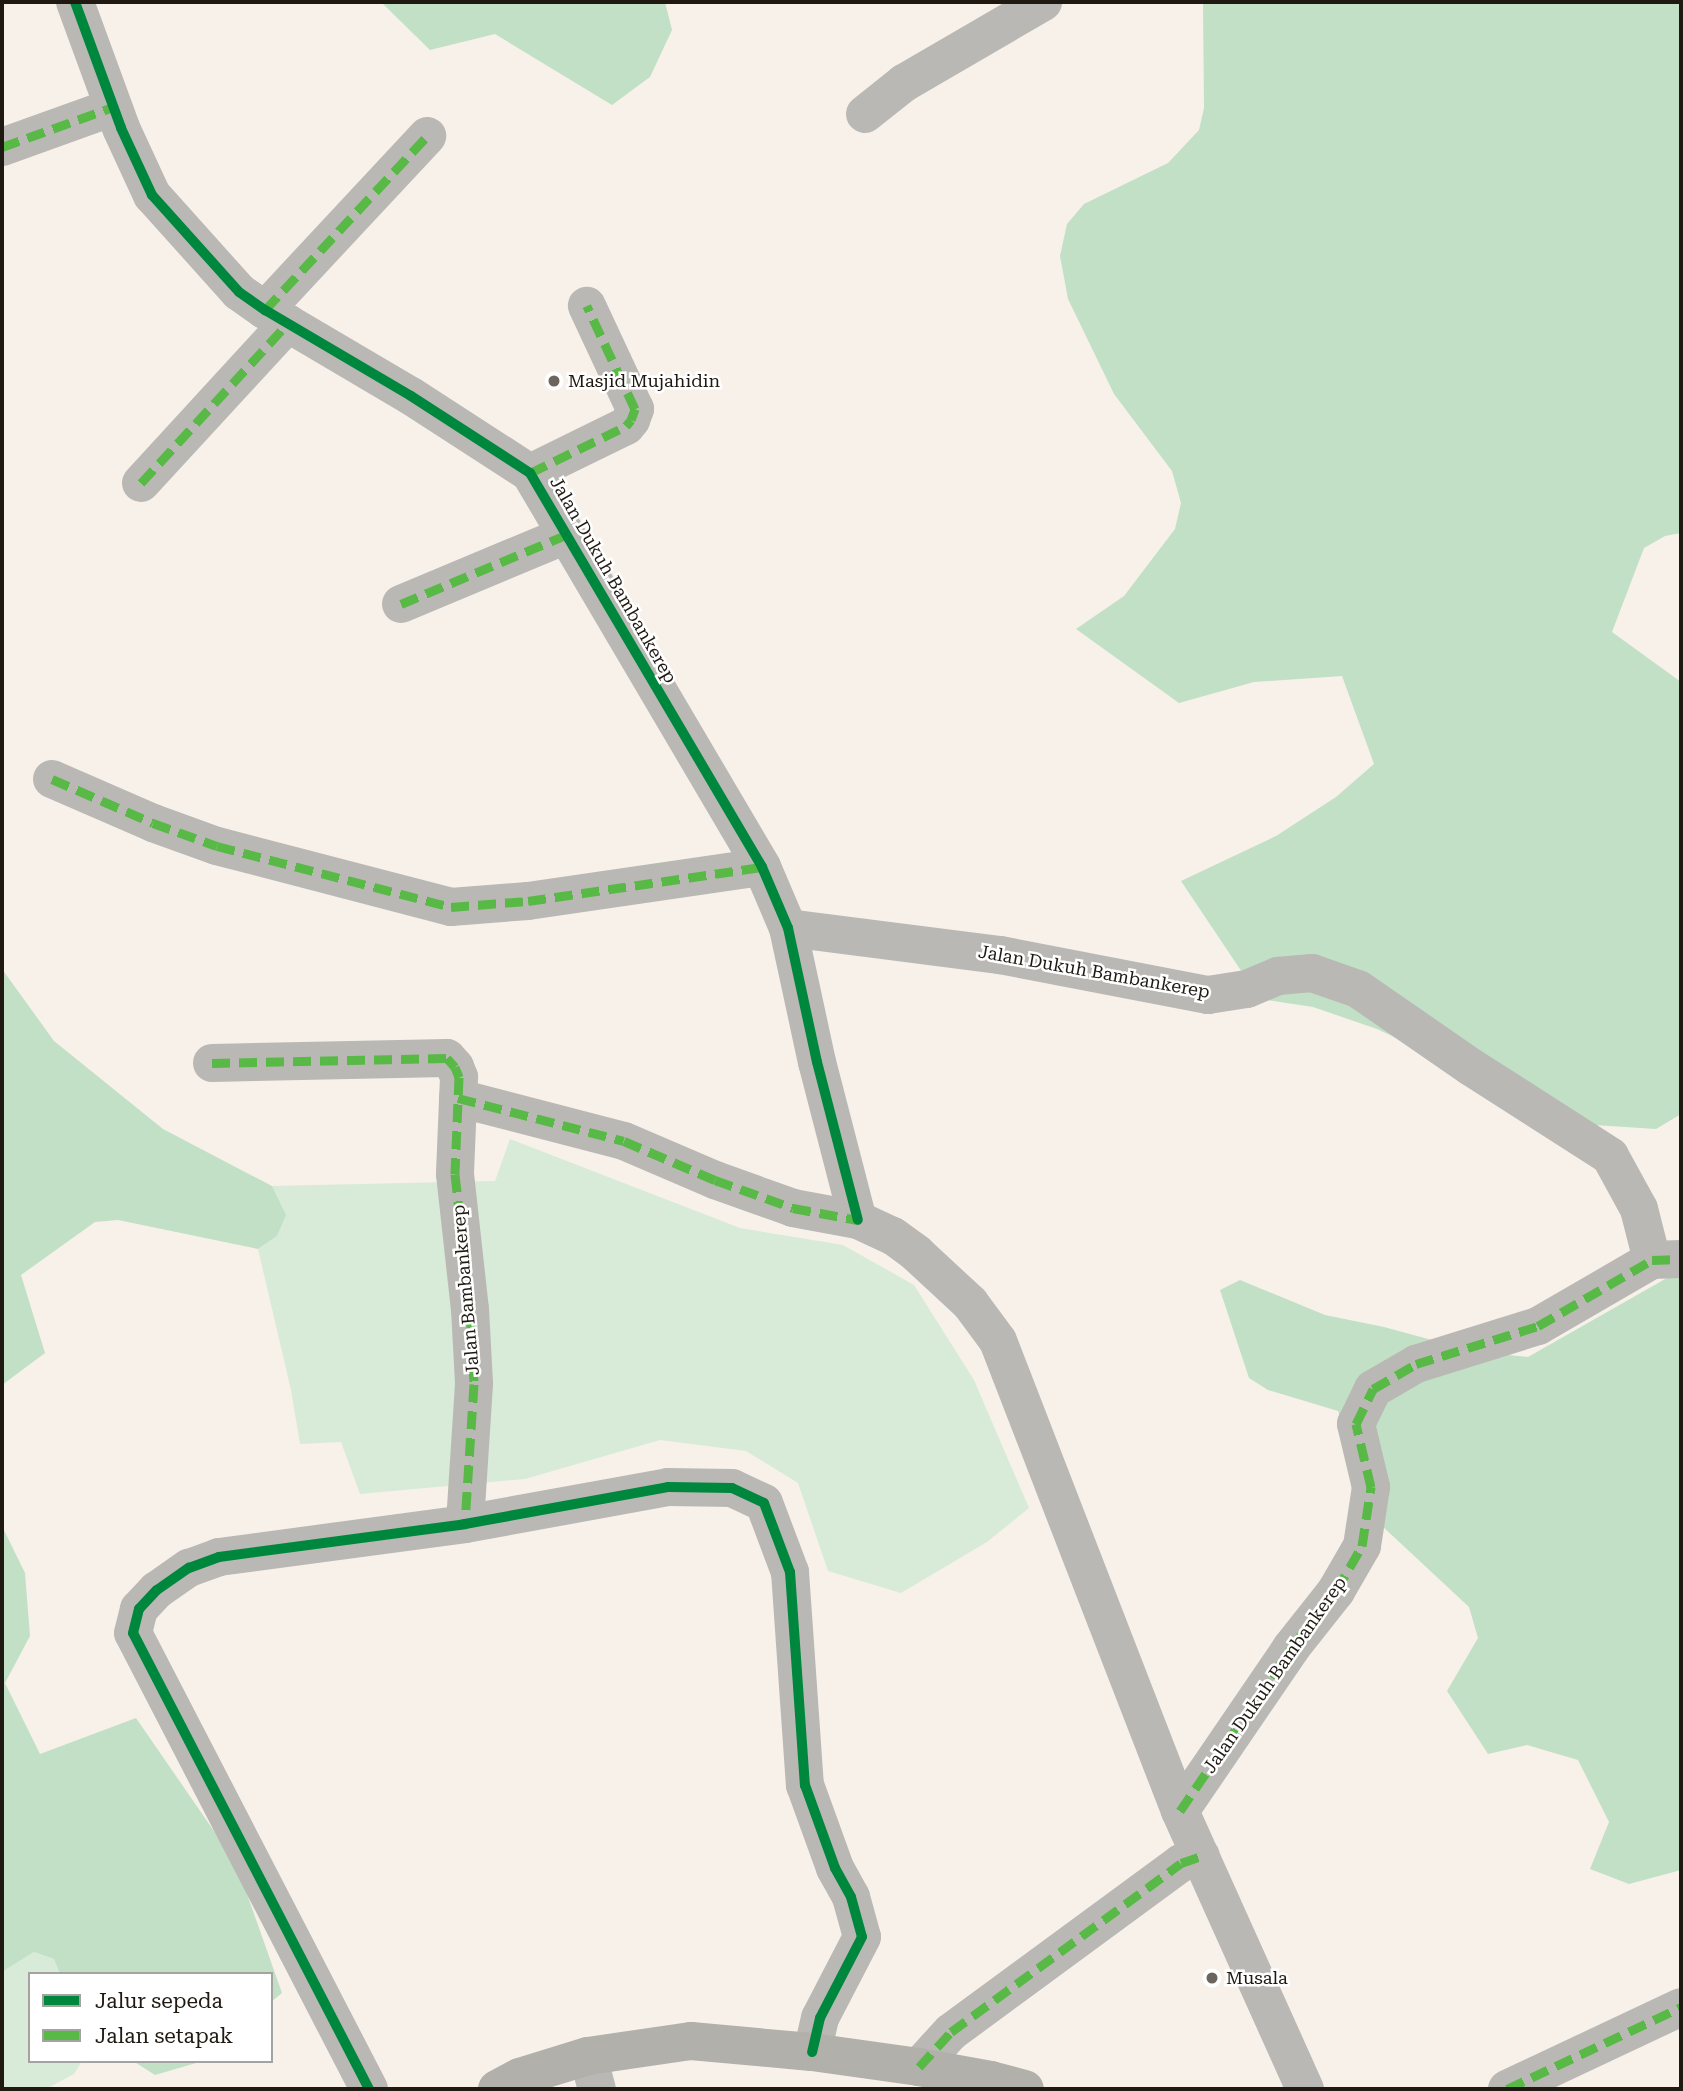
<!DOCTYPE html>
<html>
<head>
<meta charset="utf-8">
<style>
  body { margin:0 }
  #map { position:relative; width:1683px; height:2091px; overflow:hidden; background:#f7f1ea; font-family:"Roboto Serif",serif }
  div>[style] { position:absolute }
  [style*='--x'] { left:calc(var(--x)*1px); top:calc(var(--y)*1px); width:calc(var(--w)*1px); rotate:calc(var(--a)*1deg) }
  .green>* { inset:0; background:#d7ebd8 }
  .forest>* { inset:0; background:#c1e0c6 }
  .minor>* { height:38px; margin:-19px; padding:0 19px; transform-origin:19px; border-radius:19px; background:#bab8b4 }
  .major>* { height:38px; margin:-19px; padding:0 19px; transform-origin:19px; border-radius:19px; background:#b1b0aa }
  .quiet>* { height:9px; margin-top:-4.5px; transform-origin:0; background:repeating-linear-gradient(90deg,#58b947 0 18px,transparent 0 27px) }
  .cycleway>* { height:10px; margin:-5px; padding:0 5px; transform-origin:5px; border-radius:5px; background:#00873e }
  .dots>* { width:19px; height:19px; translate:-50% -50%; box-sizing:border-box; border:4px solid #fff; border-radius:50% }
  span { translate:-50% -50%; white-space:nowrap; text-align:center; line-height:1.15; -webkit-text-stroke:5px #fff; paint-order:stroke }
  .poi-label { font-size:18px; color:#1f1912 }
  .left { translate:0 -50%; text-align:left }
  .street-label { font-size:18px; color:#1f1912 }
  .frame { position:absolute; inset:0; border:4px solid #1f1912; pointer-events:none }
  .legend { position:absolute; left:28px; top:1972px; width:245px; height:91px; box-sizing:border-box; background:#fff; border:2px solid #a5a3a0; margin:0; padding:9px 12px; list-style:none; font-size:21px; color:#1f1912 }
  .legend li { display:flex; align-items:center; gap:14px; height:35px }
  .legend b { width:35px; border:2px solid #a5a3a0 }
</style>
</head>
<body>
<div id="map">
  <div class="green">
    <div style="clip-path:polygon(510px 1139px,740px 1228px,843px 1245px,914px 1285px,974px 1380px,1029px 1508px,987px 1542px,901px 1593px,828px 1571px,798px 1483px,746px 1451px,660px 1440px,525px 1479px,360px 1494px,341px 1442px,300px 1444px,291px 1390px,258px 1249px,277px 1236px,285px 1215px,272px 1186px,495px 1181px)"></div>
    <div style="clip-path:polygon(34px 1952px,54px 1959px,60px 1974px,30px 1974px,30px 2061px,82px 2061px,74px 2074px,46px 2089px,2px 2089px,2px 1972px)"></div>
  </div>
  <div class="forest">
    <div style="clip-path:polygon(381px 2px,665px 2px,672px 30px,650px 77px,612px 105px,495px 34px,430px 50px)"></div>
    <div style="clip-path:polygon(1203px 2px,1681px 2px,1681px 533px,1665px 536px,1644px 548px,1612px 632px,1681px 682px,1681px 1114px,1656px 1129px,1579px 1124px,1377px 1029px,1313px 1007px,1260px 999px,1181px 881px,1276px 836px,1336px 797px,1374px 764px,1342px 676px,1254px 682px,1179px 703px,1076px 629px,1124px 596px,1175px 529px,1181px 503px,1172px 471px,1114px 394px,1068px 299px,1060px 256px,1067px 224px,1084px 204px,1168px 163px,1199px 130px,1204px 108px)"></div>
    <div style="clip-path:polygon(2px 969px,54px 1041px,163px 1129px,272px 1186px,286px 1215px,277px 1236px,258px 1249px,118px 1220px,95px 1222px,21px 1275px,45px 1353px,2px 1385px)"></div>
    <div style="clip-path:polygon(1681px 1270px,1681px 1870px,1629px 1884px,1590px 1869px,1609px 1822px,1578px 1760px,1527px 1745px,1488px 1754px,1447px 1691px,1478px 1638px,1469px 1607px,1381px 1525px,1338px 1411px,1268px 1390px,1249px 1378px,1220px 1290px,1240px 1280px,1325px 1315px,1384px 1327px,1476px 1352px,1528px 1357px)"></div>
    <div style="clip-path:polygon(2px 1526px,25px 1573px,30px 1636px,5px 1683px,40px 1754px,136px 1718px,236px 1863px,282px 1993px,271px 2002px,271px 1974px,60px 1974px,54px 1959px,34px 1952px,2px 1972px)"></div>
    <div style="clip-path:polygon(133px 2061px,203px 2061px,155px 2075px)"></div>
  </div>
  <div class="minor">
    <div style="--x:75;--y:2;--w:134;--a:69.9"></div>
    <div style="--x:121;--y:128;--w:74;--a:65.2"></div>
    <div style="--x:152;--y:195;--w:130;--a:48.1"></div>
    <div style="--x:239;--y:292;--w:32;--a:35"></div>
    <div style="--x:265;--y:310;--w:169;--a:30.5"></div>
    <div style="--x:411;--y:396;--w:142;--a:32.9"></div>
    <div style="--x:530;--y:473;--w:457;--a:59.5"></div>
    <div style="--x:762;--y:867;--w:66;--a:66.9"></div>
    <div style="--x:788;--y:928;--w:137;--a:77.8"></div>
    <div style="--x:817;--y:1062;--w:163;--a:75.5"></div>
    <div style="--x:865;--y:114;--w:50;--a:-38.5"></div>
    <div style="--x:904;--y:83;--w:161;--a:-30.2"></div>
    <div style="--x:2;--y:147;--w:118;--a:-19.8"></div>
    <div style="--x:265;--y:310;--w:238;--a:-47"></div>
    <div style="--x:530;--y:473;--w:107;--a:-26.1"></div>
    <div style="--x:626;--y:426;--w:8;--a:-50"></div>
    <div style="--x:631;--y:420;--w:12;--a:-70"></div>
    <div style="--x:635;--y:409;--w:114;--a:-115"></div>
    <div style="--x:141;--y:483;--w:217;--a:-47.4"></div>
    <div style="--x:401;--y:604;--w:179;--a:-22.7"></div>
    <div style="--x:52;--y:779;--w:110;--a:23.5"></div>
    <div style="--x:153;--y:823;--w:68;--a:19.8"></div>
    <div style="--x:217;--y:846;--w:242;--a:14.6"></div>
    <div style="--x:451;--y:907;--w:77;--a:-4.5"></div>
    <div style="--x:528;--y:901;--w:236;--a:-8.3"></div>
    <div style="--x:788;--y:928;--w:214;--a:7.3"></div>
    <div style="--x:1000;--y:955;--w:212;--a:10.9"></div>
    <div style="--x:1208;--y:995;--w:39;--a:-9"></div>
    <div style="--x:1247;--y:989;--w:34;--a:-23"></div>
    <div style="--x:1278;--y:976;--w:34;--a:-5"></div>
    <div style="--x:1312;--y:973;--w:49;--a:19.2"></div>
    <div style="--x:1358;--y:989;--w:137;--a:34.6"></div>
    <div style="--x:1471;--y:1067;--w:165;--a:32.6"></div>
    <div style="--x:1610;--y:1156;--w:60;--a:61.3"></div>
    <div style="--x:1639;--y:1209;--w:53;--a:75.7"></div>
    <div style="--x:212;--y:1063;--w:235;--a:-1.2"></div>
    <div style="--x:447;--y:1058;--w:12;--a:48"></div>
    <div style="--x:455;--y:1067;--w:11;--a:68"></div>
    <div style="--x:459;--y:1077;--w:97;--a:92.4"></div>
    <div style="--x:455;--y:1174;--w:136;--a:83.7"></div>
    <div style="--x:470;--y:1309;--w:75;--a:86.9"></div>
    <div style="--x:474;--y:1384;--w:140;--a:93.7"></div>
    <div style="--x:458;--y:1098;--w:171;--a:14.5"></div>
    <div style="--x:624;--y:1141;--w:99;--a:23.2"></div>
    <div style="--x:715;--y:1180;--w:83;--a:19.7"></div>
    <div style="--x:793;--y:1208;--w:66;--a:10.5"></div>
    <div style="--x:858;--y:1220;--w:38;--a:25"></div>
    <div style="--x:893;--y:1236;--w:29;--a:36"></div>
    <div style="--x:916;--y:1253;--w:74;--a:42.8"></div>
    <div style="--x:970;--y:1303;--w:47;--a:53.6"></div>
    <div style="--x:998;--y:1341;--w:504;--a:68.83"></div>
    <div style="--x:1180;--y:1811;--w:305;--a:65.8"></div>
    <div style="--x:1180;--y:1811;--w:197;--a:-55.7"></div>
    <div style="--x:1291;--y:1648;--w:73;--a:-51.7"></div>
    <div style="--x:1336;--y:1591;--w:52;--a:-60"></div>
    <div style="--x:1362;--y:1546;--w:60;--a:-81.3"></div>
    <div style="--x:1371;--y:1487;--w:65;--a:-103.4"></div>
    <div style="--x:1356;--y:1424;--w:39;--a:-64"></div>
    <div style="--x:1373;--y:1389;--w:50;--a:-30.2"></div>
    <div style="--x:1416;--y:1364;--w:128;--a:-17.3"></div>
    <div style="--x:1538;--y:1326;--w:132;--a:-30.1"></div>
    <div style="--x:1652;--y:1260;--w:29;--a:-2"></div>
    <div style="--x:588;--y:2056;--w:34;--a:75"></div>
    <div style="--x:919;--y:2067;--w:47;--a:-47.6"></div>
    <div style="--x:951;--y:2032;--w:285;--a:-36.3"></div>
    <div style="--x:1181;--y:1863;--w:21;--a:-19"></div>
    <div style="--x:369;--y:2089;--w:513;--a:-117.36"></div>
    <div style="--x:133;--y:1633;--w:25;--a:-76"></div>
    <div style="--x:139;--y:1609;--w:26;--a:-47"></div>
    <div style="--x:157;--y:1590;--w:39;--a:-35"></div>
    <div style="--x:189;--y:1568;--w:32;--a:-20"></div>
    <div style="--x:219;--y:1557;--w:248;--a:-7.6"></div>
    <div style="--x:465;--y:1524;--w:206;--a:-10.3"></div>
    <div style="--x:668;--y:1487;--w:64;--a:0.9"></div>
    <div style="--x:732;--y:1488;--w:35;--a:25"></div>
    <div style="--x:764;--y:1503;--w:74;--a:69.4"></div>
    <div style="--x:790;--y:1572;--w:214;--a:86"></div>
    <div style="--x:805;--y:1785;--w:88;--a:70.1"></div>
    <div style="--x:835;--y:1868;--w:33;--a:61"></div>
    <div style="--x:851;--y:1897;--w:41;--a:74.6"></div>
    <div style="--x:862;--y:1937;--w:91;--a:117.4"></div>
    <div style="--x:820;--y:2018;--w:35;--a:103"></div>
    <div style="--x:1507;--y:2089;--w:192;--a:-25.2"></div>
  </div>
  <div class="major">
    <div style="--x:497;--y:2089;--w:26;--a:-28"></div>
    <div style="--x:520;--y:2077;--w:71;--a:-17.2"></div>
    <div style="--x:588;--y:2056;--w:104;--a:-8.3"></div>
    <div style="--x:691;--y:2041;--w:121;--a:5.2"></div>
    <div style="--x:812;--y:2052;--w:108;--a:8"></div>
    <div style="--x:919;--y:2067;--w:73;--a:10.2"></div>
    <div style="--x:991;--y:2080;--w:35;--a:15"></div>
  </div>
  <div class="quiet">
    <div style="--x:2;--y:147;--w:118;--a:-19.8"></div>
    <div style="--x:265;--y:310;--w:238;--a:-47"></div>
    <div style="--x:530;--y:473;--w:107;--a:-26.1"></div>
    <div style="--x:626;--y:426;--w:8;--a:-50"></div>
    <div style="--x:631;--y:420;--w:12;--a:-70"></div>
    <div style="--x:635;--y:409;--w:114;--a:-115"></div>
    <div style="--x:141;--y:483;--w:217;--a:-47.4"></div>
    <div style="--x:401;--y:604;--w:179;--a:-22.7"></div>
    <div style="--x:52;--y:779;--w:110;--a:23.5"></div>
    <div style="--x:153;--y:823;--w:68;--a:19.8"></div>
    <div style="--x:217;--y:846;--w:242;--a:14.6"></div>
    <div style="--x:451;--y:907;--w:77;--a:-4.5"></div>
    <div style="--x:528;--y:901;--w:236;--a:-8.3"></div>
    <div style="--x:212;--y:1063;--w:235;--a:-1.2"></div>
    <div style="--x:447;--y:1058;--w:12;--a:48"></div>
    <div style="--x:455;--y:1067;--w:11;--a:68"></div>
    <div style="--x:459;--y:1077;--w:97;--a:92.4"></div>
    <div style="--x:455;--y:1174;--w:136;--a:83.7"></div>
    <div style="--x:470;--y:1309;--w:75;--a:86.9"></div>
    <div style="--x:474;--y:1384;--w:140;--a:93.7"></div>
    <div style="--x:458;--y:1098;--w:171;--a:14.5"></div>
    <div style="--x:624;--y:1141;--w:99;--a:23.2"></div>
    <div style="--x:715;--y:1180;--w:83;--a:19.7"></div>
    <div style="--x:793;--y:1208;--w:66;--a:10.5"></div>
    <div style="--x:1180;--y:1811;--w:197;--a:-55.7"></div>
    <div style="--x:1291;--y:1648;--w:73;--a:-51.7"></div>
    <div style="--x:1336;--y:1591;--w:52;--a:-60"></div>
    <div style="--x:1362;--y:1546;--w:60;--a:-81.3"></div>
    <div style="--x:1371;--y:1487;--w:65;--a:-103.4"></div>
    <div style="--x:1356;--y:1424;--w:39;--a:-64"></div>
    <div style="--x:1373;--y:1389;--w:50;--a:-30.2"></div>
    <div style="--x:1416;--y:1364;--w:128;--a:-17.3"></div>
    <div style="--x:1538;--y:1326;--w:132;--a:-30.1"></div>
    <div style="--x:1652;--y:1260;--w:29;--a:-2"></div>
    <div style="--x:919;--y:2067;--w:47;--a:-47.6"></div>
    <div style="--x:951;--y:2032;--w:285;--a:-36.3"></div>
    <div style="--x:1181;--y:1863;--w:21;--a:-19"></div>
    <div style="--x:1507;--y:2089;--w:192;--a:-25.2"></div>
  </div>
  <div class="cycleway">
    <div style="--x:75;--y:2;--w:134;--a:69.9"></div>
    <div style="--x:121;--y:128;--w:74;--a:65.2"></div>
    <div style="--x:152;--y:195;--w:130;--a:48.1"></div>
    <div style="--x:239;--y:292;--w:32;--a:35"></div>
    <div style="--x:265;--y:310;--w:169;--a:30.5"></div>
    <div style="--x:411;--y:396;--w:142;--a:32.9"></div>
    <div style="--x:530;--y:473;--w:457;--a:59.5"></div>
    <div style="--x:762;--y:867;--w:66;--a:66.9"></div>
    <div style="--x:788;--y:928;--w:137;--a:77.8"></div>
    <div style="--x:817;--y:1062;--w:163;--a:75.5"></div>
    <div style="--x:369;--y:2089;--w:513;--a:-117.36"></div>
    <div style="--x:133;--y:1633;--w:25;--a:-76"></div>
    <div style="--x:139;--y:1609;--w:26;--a:-47"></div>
    <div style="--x:157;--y:1590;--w:39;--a:-35"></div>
    <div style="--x:189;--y:1568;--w:32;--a:-20"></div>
    <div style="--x:219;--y:1557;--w:248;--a:-7.6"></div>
    <div style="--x:465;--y:1524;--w:206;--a:-10.3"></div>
    <div style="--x:668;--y:1487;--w:64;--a:0.9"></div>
    <div style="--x:732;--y:1488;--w:35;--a:25"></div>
    <div style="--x:764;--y:1503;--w:74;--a:69.4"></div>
    <div style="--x:790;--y:1572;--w:214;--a:86"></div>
    <div style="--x:805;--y:1785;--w:88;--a:70.1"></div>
    <div style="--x:835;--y:1868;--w:33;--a:61"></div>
    <div style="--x:851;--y:1897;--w:41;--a:74.6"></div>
    <div style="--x:862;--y:1937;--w:91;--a:117.4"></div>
    <div style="--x:820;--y:2018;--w:35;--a:103"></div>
  </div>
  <div class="dots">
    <div style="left:554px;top:381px;background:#6b655e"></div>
    <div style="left:1212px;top:1978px;background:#6b655e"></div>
  </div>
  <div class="poi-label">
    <span class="left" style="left:568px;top:381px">Masjid Mujahidin</span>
    <span class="left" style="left:1226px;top:1978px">Musala</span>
  </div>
  <div class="street-label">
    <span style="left:613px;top:580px;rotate:60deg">Jalan Dukuh Bambankerep</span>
    <span style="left:1094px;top:972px;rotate:10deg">Jalan Dukuh Bambankerep</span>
    <span style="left:466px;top:1290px;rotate:-95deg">Jalan Bambankerep</span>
    <span style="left:1275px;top:1675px;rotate:-55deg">Jalan Dukuh Bambankerep</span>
  </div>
  <div class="frame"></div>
  <ul class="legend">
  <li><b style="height:9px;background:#00873e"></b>Jalur sepeda</li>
  <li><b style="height:9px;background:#58b947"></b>Jalan setapak</li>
  </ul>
</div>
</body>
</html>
